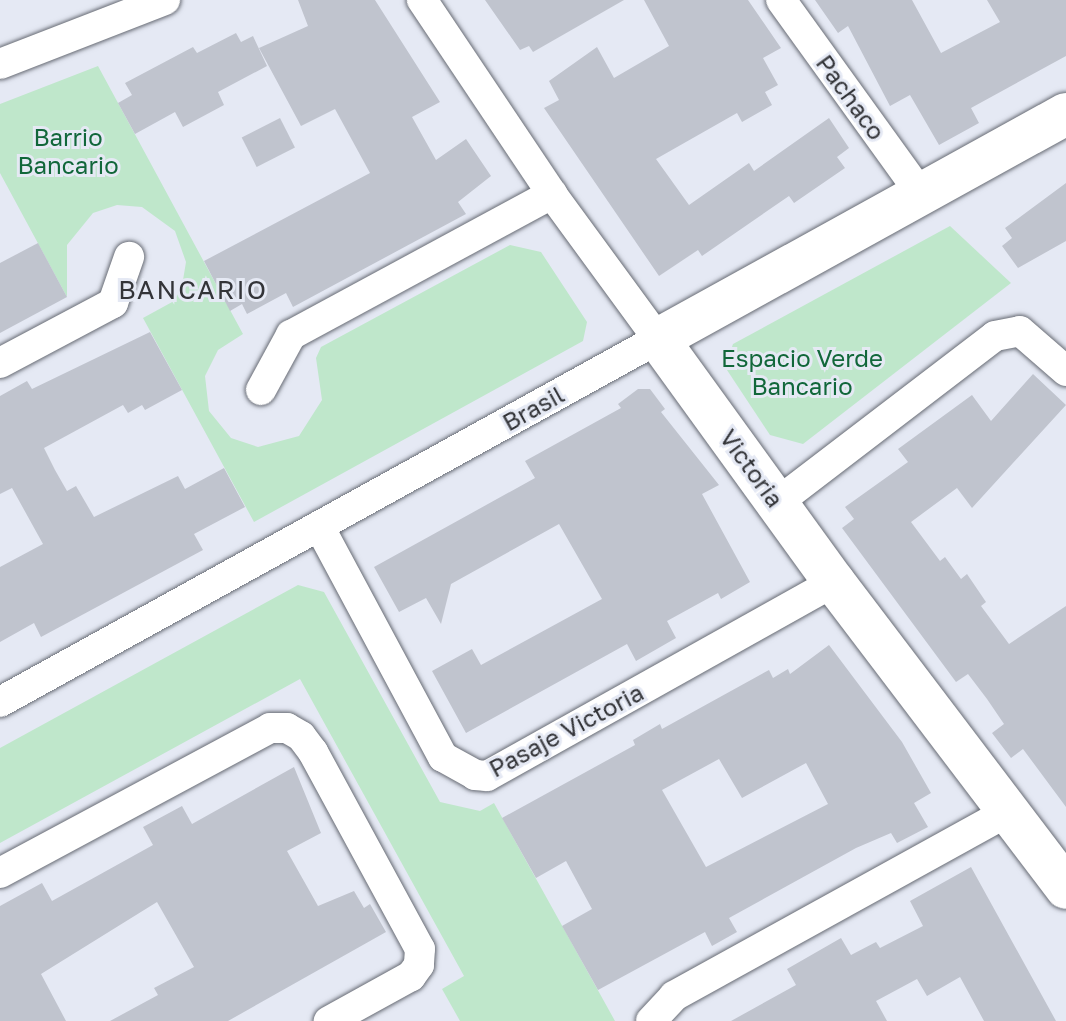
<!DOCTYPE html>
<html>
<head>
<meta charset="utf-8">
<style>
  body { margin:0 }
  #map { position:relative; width:1066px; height:1021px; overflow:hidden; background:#e5e9f4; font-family:"Golos Text",sans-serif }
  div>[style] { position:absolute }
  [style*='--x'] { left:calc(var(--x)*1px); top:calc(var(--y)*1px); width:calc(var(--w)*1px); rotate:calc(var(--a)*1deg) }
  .green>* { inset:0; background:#bfe7cb }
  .building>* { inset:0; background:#c0c4ce; transform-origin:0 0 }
  .roads { filter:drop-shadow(0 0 2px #676b74) drop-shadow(0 0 2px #676b74) }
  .street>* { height:30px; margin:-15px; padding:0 15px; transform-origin:15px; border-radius:15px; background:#fff }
  .secondary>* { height:42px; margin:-21px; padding:0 21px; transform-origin:21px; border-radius:21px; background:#fff }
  span { translate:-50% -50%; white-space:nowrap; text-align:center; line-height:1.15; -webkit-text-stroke:6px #e5e9f4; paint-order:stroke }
  .street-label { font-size:24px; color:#333438 }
  .park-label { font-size:24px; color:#11673a }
  .neighbourhood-label { font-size:26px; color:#333438; letter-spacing:2px }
</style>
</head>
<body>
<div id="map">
  <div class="green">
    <div style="clip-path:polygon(98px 66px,243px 334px,218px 350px,205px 376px,209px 411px,231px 438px,258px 447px,299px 436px,322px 400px,316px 358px,321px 347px,510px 245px,541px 252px,587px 322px,583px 341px,254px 522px,143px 318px,174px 301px,182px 286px,186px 262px,175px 231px,142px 207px,117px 205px,93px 213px,67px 245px,67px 297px,0 173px,0 104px)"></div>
    <div style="clip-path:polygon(950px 226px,1011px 283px,803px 444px,770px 435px,725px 367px,733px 344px)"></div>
    <div style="clip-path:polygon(298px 585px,324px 592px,440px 802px,480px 811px,494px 803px,615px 1021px,460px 1021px,442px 989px,464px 976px,300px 679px,0 843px,0 748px)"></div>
  </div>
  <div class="building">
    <div style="clip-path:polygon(298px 0,375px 0,440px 102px,412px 117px,436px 160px,466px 139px,491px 176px,458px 202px,466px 214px,293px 307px,286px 293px,247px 314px,242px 304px,230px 311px,204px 261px,370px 173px,335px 109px,301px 126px,259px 48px,308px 26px)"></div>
    <div style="clip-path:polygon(485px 0,624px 0,533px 52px,529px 46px,520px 50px)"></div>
    <div style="clip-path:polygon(644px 0,748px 0,781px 48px,763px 58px,778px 85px,765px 92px,772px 105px,742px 122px,737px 113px,656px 159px,689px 205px,749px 163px,754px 171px,829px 118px,849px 148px,837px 157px,845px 168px,794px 203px,789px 196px,702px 256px,698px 250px,659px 276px,544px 108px,559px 100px,549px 81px,597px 47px,614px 78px,669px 46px)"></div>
    <div style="clip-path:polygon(815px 0,912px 0,941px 53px,1000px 22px,987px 0,1066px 0,1066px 56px,971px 108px,979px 123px,939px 145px,910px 95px,890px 106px,848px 26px,838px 33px)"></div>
    <div style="clip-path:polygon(236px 33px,241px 42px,253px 36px,267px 66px,218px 92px,224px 105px,183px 127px,175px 112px,135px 134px,118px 103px,132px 95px,125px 83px,193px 47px,197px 53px)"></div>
    <div style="left:280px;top:118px;width:33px;height:43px;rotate:63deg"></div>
    <div style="clip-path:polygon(1066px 183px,1066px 241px,1018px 268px,1002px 246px,1012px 238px,1005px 228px)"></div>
    <div style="clip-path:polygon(38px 243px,67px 297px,0 333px,0 263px)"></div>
    <div style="clip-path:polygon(150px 332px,182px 390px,145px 410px,142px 405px,128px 413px,123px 405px,44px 448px,55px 470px,67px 491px,76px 486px,94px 517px,178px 476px,185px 489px,224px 468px,245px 507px,194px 534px,203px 550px,41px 637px,34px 623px,0 642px,0 567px,43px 544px,12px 488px,0 494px,0 396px,27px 381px,32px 389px)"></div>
    <div style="clip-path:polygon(1033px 374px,1066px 405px,972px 508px,957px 488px,911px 522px,940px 561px,945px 557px,961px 579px,967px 574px,986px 602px,981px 606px,1009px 644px,1066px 606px,1066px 807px,1023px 749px,1011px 758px,992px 733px,1004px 724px,987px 699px,968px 674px,956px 682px,842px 528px,854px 519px,845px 507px,908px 462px,898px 449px,972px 395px,991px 421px)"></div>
    <div style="clip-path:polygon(638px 389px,650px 389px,665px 409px,661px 412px,719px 485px,702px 494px,750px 582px,721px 599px,718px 593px,667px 621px,676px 638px,636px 661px,627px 644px,466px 733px,432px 671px,472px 649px,481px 665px,602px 599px,559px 524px,451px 584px,441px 624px,426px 598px,399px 612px,374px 567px,535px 478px,525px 461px,621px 408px,618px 404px)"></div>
    <div style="clip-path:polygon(evenodd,829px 645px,902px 742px,931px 793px,914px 803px,928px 827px,897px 843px,891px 833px,856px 848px,729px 918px,737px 932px,712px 946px,705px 932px,598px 990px,562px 926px,592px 909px,566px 861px,536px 878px,502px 818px,635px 745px,633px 740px,660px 724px,662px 729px,769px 670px,773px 678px,788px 669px,790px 674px,829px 645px,719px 759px,742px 798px,806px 763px,828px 804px,706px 867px,662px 790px,719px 759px)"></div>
    <div style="clip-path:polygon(294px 767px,321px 833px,287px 851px,318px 906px,354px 891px,364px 908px,370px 904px,386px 932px,228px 1021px,110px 1021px,158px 995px,154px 988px,194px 967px,157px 902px,41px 974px,66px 1021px,0 1021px,0 906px,42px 883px,52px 901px,153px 845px,143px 827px,182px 806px,192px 824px)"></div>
    <div style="clip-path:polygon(971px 867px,1056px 1021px,984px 1021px,960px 977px,927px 996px,917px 979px,876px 1001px,887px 1021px,731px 1021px,796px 985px,787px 969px,841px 938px,851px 955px,876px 942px,880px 948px,923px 926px,910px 901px)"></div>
  </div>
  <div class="roads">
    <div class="street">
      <div style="--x:781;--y:0;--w:239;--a:54.2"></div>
      <div style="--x:0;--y:64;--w:177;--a:-21.2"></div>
      <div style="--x:0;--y:363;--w:128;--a:-28"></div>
      <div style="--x:113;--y:303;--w:49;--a:-70.8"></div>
      <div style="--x:261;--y:390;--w:63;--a:-61.4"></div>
      <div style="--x:291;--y:335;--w:297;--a:-28.4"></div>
      <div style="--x:778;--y:502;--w:273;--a:-37.4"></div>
      <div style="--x:995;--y:336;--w:25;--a:-11"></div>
      <div style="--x:1020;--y:331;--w:61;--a:41"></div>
      <div style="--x:319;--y:526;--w:262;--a:61.8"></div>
      <div style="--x:443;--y:757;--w:37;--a:29"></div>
      <div style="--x:475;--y:775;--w:12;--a:5"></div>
      <div style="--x:487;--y:776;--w:398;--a:-29.2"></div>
      <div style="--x:0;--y:702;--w:751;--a:-28.88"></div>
      <div style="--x:658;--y:339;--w:180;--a:-126.2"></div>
      <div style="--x:552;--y:194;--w:234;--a:-123.8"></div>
      <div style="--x:0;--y:873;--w:306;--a:-28.2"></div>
      <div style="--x:270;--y:728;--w:17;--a:0"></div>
      <div style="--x:287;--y:728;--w:16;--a:30"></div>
      <div style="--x:301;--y:736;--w:20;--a:53"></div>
      <div style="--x:313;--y:752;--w:224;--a:61.5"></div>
      <div style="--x:420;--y:949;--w:16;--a:94"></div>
      <div style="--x:419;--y:965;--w:14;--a:126"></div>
      <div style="--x:411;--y:976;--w:94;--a:151.2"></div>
      <div style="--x:651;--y:1021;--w:34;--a:-47"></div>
      <div style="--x:674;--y:996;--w:379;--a:-28.9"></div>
    </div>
    <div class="secondary">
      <div style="--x:1066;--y:114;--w:466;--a:151.1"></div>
      <div style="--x:658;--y:339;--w:300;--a:54.1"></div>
      <div style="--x:834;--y:582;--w:384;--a:52.8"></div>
    </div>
  </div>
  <div class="street-label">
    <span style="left:851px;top:97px;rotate:54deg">Pachaco</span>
    <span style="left:533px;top:408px;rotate:-29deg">Brasil</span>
    <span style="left:752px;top:468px;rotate:54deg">Victoria</span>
    <span style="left:566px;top:730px;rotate:-28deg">Pasaje Victoria</span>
  </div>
  <div class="park-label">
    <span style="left:68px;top:151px">Barrio<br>Bancario</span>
    <span style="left:802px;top:372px">Espacio Verde<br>Bancario</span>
  </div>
  <div class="neighbourhood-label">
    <span style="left:193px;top:290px">BANCARIO</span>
  </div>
</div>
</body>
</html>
